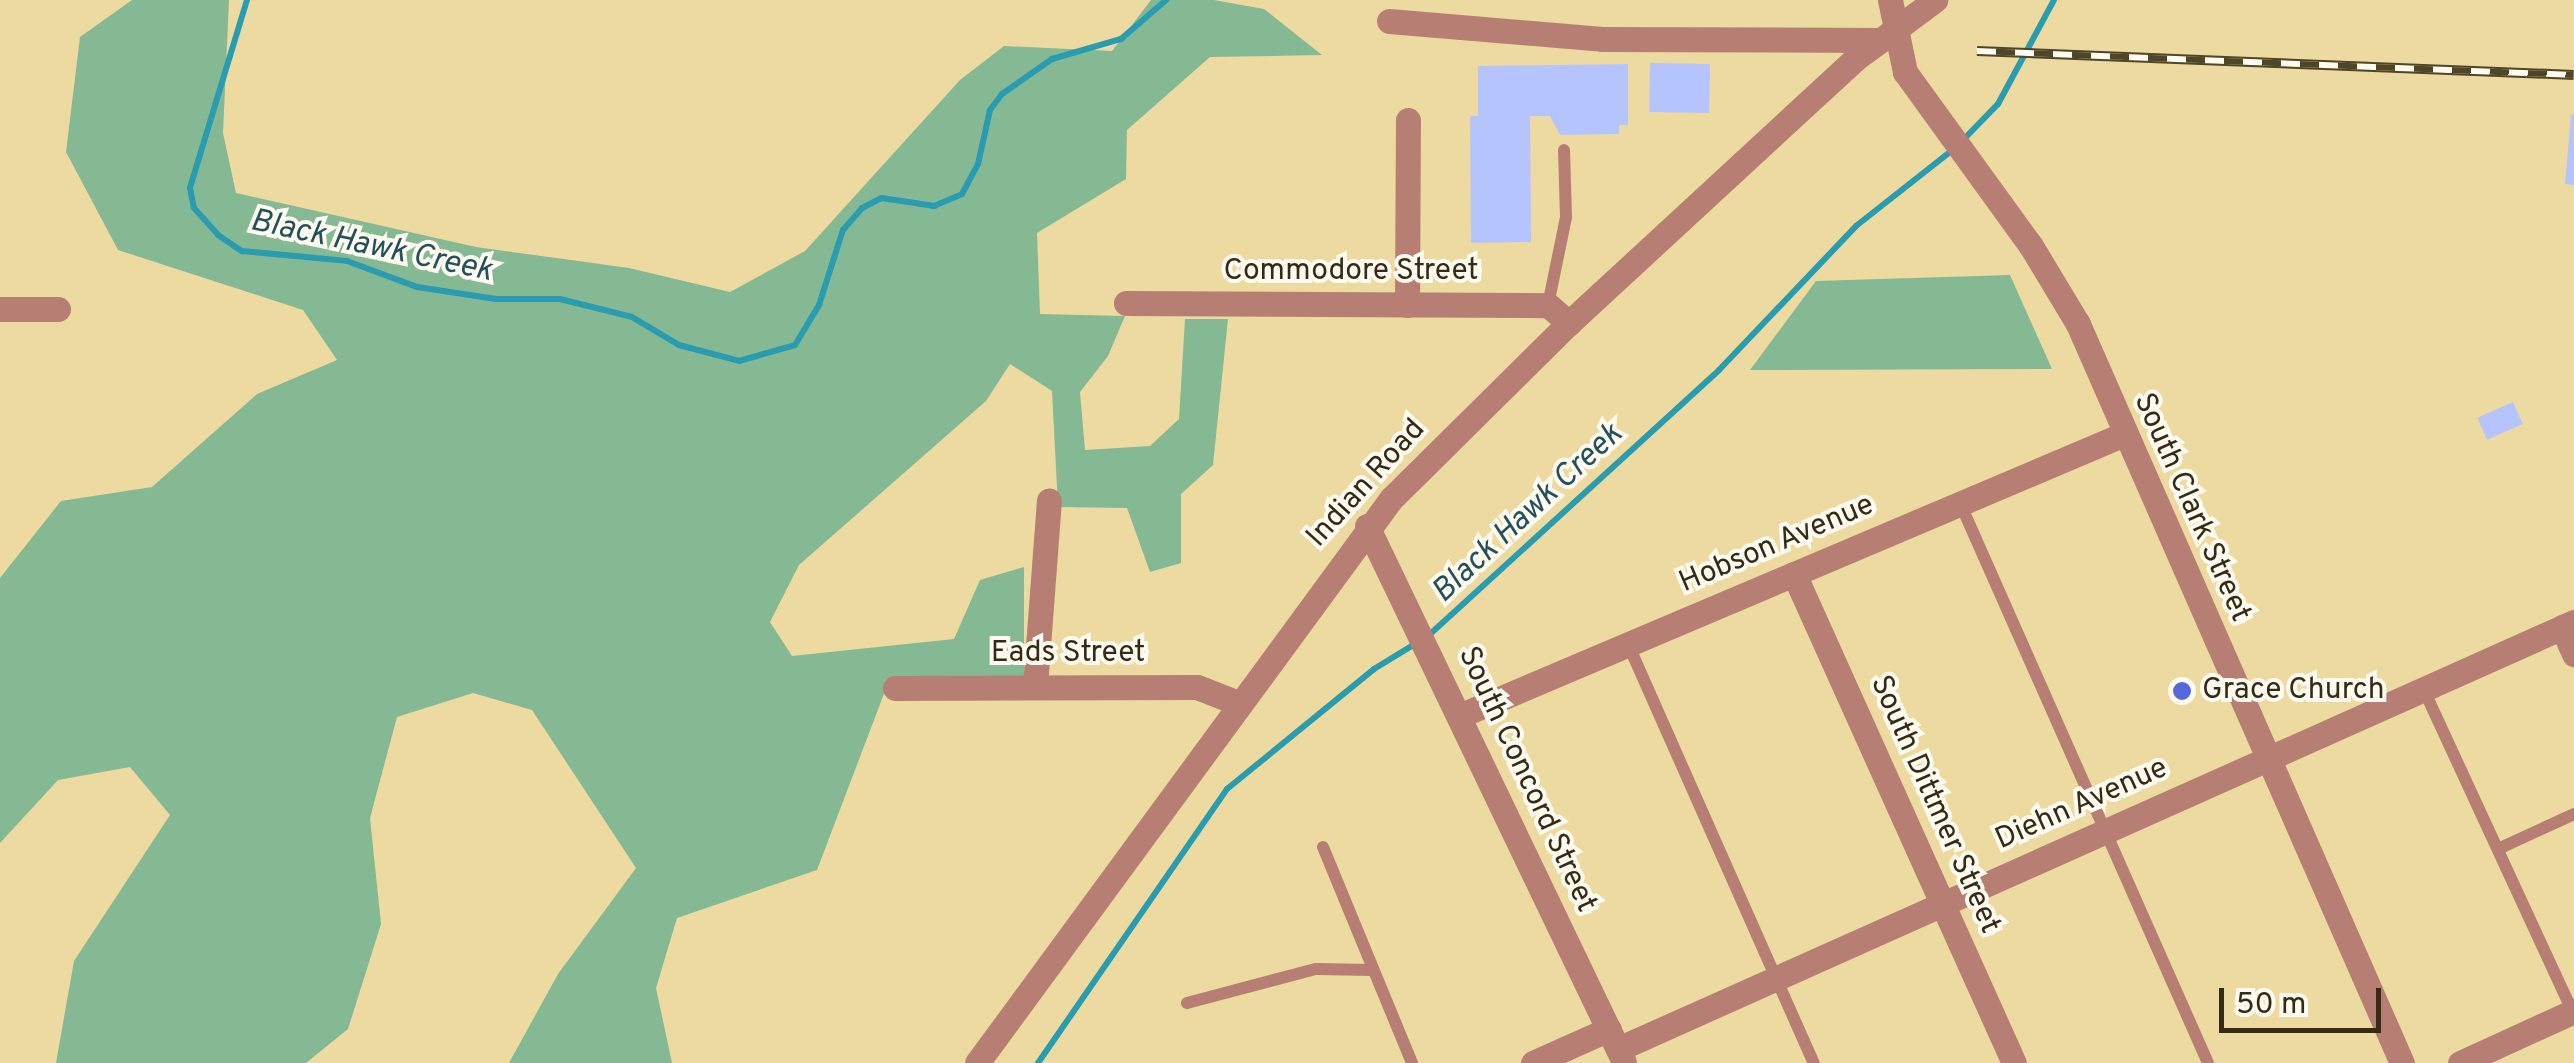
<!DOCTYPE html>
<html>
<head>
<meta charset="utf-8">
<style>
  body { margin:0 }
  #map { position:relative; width:2574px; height:1063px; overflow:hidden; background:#ecdaa1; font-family:Overpass,sans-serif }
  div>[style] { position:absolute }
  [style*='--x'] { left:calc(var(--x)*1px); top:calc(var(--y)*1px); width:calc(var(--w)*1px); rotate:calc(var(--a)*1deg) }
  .green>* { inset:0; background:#85b993 }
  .stream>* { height:6px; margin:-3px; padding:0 3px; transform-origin:3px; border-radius:3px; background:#299cb0 }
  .building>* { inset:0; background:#b5c4fd; transform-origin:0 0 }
  .service>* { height:12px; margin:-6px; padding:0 6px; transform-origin:6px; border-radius:6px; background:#b77f73 }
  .minor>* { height:25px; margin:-12.5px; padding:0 12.5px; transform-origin:12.5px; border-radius:12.5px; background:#b77f73 }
  .tertiary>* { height:25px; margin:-12.5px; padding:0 12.5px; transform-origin:12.5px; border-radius:12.5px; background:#b77f73 }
  .rail>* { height:10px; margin-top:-5px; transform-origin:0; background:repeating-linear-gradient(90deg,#fffbf0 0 19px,#4f462a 0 38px); box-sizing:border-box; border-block:2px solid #4f462a }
  .dots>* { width:28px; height:28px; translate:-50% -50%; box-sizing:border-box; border:5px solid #fffbf0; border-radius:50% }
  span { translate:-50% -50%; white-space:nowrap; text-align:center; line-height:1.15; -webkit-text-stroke:8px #fffbf0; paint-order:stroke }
  .street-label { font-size:30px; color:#332b15 }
  .poi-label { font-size:30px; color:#332b15 }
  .left { translate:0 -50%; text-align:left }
  .water-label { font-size:32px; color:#22515a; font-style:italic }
  .scale { position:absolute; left:2219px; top:988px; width:162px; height:45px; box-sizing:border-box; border:5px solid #332b15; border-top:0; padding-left:12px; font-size:30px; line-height:35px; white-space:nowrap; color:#332b15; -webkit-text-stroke:8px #fffbf0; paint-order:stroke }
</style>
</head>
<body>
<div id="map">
  <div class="green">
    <div style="clip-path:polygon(132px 0,229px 0,223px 133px,236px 193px,476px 247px,629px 268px,730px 292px,805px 251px,960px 80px,1004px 46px,1112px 51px,1151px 0,1214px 0,1264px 9px,1322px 55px,1210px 57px,1127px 130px,1126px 179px,1037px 233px,1040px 314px,1125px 316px,1108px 356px,1080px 392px,1085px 450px,1150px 446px,1179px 419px,1185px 319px,1228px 319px,1213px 465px,1181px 494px,1181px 563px,1150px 572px,1127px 508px,1058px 507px,1052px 391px,1010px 364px,986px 401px,799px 565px,770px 622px,792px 656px,954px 639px,980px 580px,1024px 567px,1024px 677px,890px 678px,817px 870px,677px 918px,656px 988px,672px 1063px,509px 1063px,558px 974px,636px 868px,532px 710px,473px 693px,397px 717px,370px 818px,381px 924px,348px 1029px,306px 1063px,56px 1063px,74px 961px,170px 815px,130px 767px,58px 780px,0 843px,0 578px,61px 501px,152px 487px,257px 394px,337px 360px,303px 310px,118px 250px,66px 152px,80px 37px)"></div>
    <div style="clip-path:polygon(2010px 275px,2052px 369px,1750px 370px,1816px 281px)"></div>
  </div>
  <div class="stream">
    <div style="--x:247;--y:0;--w:196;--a:106.9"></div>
    <div style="--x:190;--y:188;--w:20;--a:79"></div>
    <div style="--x:194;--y:208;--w:36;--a:48"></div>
    <div style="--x:218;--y:235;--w:29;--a:34"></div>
    <div style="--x:242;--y:251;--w:105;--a:5.4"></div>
    <div style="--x:347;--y:261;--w:75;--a:20.4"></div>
    <div style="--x:417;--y:287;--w:80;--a:8.6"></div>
    <div style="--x:496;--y:299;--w:64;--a:0"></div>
    <div style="--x:560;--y:299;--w:74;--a:14"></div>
    <div style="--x:632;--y:317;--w:55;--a:30.8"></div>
    <div style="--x:679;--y:345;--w:62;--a:14.9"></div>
    <div style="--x:739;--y:361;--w:58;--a:-15.9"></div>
    <div style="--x:795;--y:345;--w:47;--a:-59"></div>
    <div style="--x:819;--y:305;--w:79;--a:-72.3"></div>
    <div style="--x:843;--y:230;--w:29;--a:-49"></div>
    <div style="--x:862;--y:208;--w:22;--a:-27"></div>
    <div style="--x:882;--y:198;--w:53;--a:8.7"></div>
    <div style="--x:934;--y:206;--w:30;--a:-23"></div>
    <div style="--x:962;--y:194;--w:34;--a:-62"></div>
    <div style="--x:978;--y:164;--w:55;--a:-77.5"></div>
    <div style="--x:990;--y:110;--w:20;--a:-53"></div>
    <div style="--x:1002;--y:94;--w:61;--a:-35"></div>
    <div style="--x:1052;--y:59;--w:72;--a:-16.2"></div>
    <div style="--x:1121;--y:39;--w:60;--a:-40.9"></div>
    <div style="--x:1963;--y:140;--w:50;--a:-45.8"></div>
    <div style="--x:1998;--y:104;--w:118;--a:-61.7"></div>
    <div style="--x:1428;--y:636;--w:394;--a:-42.4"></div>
    <div style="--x:1719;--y:370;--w:199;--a:-46.4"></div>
    <div style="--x:1856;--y:226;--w:125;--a:-38.2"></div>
    <div style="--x:1038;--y:1063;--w:333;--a:-55.4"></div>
    <div style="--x:1227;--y:789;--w:190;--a:-39.2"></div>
    <div style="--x:1374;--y:669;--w:52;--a:-31.5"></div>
  </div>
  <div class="building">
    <div style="left:1650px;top:63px;width:60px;height:49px;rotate:1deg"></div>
    <div style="clip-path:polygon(1628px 64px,1628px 125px,1619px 125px,1619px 134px,1560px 135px,1550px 116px,1530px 116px,1531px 242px,1471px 243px,1470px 116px,1478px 116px,1478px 66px)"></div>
    <div style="clip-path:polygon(2571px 115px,2574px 115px,2574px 185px,2565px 184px)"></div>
    <div style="left:2513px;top:402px;width:24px;height:39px;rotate:66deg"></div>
  </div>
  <div class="service">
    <div style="--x:1548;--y:305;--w:90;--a:-78.4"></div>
    <div style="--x:1566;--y:217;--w:67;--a:-91.7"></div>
    <div style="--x:1960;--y:503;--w:612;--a:66.11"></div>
    <div style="--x:1628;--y:644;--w:458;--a:66.1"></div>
    <div style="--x:2423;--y:688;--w:358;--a:65.2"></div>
    <div style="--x:1323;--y:847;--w:234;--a:67.6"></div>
    <div style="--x:2498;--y:849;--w:84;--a:-24.7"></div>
    <div style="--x:1187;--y:1003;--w:133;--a:-14.8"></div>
    <div style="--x:1316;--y:969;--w:55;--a:1"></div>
  </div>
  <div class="minor">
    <div style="--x:1389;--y:21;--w:214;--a:4.8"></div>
    <div style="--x:1602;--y:39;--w:278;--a:0.2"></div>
    <div style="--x:1896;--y:29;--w:49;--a:-36.6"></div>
    <div style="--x:1126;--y:303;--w:422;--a:0.3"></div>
    <div style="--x:1548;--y:305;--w:28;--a:41"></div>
    <div style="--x:1407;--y:305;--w:185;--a:-89.7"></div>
    <div style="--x:0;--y:309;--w:58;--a:0"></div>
    <div style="--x:1367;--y:526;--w:594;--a:64.38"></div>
    <div style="--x:1794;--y:574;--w:536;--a:65.78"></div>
    <div style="--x:2562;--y:627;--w:30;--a:66"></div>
    <div style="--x:1035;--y:686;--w:186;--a:-85.7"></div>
    <div style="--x:895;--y:688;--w:302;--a:-0.2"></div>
    <div style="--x:1197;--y:687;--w:44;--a:21.3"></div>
    <div style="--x:1459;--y:716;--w:720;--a:-22.97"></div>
    <div style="--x:1618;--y:1049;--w:1047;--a:-24.07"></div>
    <div style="--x:1533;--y:1063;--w:83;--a:-24.1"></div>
    <div style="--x:2460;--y:1063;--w:125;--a:-24.5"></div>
  </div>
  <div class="tertiary">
    <div style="--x:1890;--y:0;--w:74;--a:78.2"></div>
    <div style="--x:1905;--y:72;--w:215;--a:54.1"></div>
    <div style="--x:2031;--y:246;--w:91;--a:58.9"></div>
    <div style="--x:2078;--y:324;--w:807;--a:66.33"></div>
    <div style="--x:977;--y:1063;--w:700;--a:-53.72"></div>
    <div style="--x:1391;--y:499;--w:250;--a:-44.7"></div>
    <div style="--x:1569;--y:323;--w:389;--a:-42.7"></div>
    <div style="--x:1855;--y:59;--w:51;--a:-36.2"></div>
  </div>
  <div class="rail">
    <div style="--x:1977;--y:51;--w:597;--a:2.3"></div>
  </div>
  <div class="dots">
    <div style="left:2182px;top:691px;background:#5467dd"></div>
  </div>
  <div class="street-label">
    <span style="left:1351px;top:272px">Commodore Street</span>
    <span style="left:1367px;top:484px;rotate:-48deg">Indian Road</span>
    <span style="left:2191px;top:508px;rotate:66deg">South Clark Street</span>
    <span style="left:1777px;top:545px;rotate:-23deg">Hobson Avenue</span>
    <span style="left:1068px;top:654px">Eads Street</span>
    <span style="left:1526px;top:780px;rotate:65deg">South Concord Street</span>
    <span style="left:1934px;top:805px;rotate:66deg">South Dittmer Street</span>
    <span style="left:2082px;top:805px;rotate:-24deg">Diehn Avenue</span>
  </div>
  <div class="poi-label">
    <span class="left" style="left:2202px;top:691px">Grace Church</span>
  </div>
  <div class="water-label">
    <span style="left:371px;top:247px;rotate:12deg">Black Hawk Creek</span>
    <span style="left:1528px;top:514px;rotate:-43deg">Black Hawk Creek</span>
  </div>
  <div class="scale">50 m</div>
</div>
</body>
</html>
